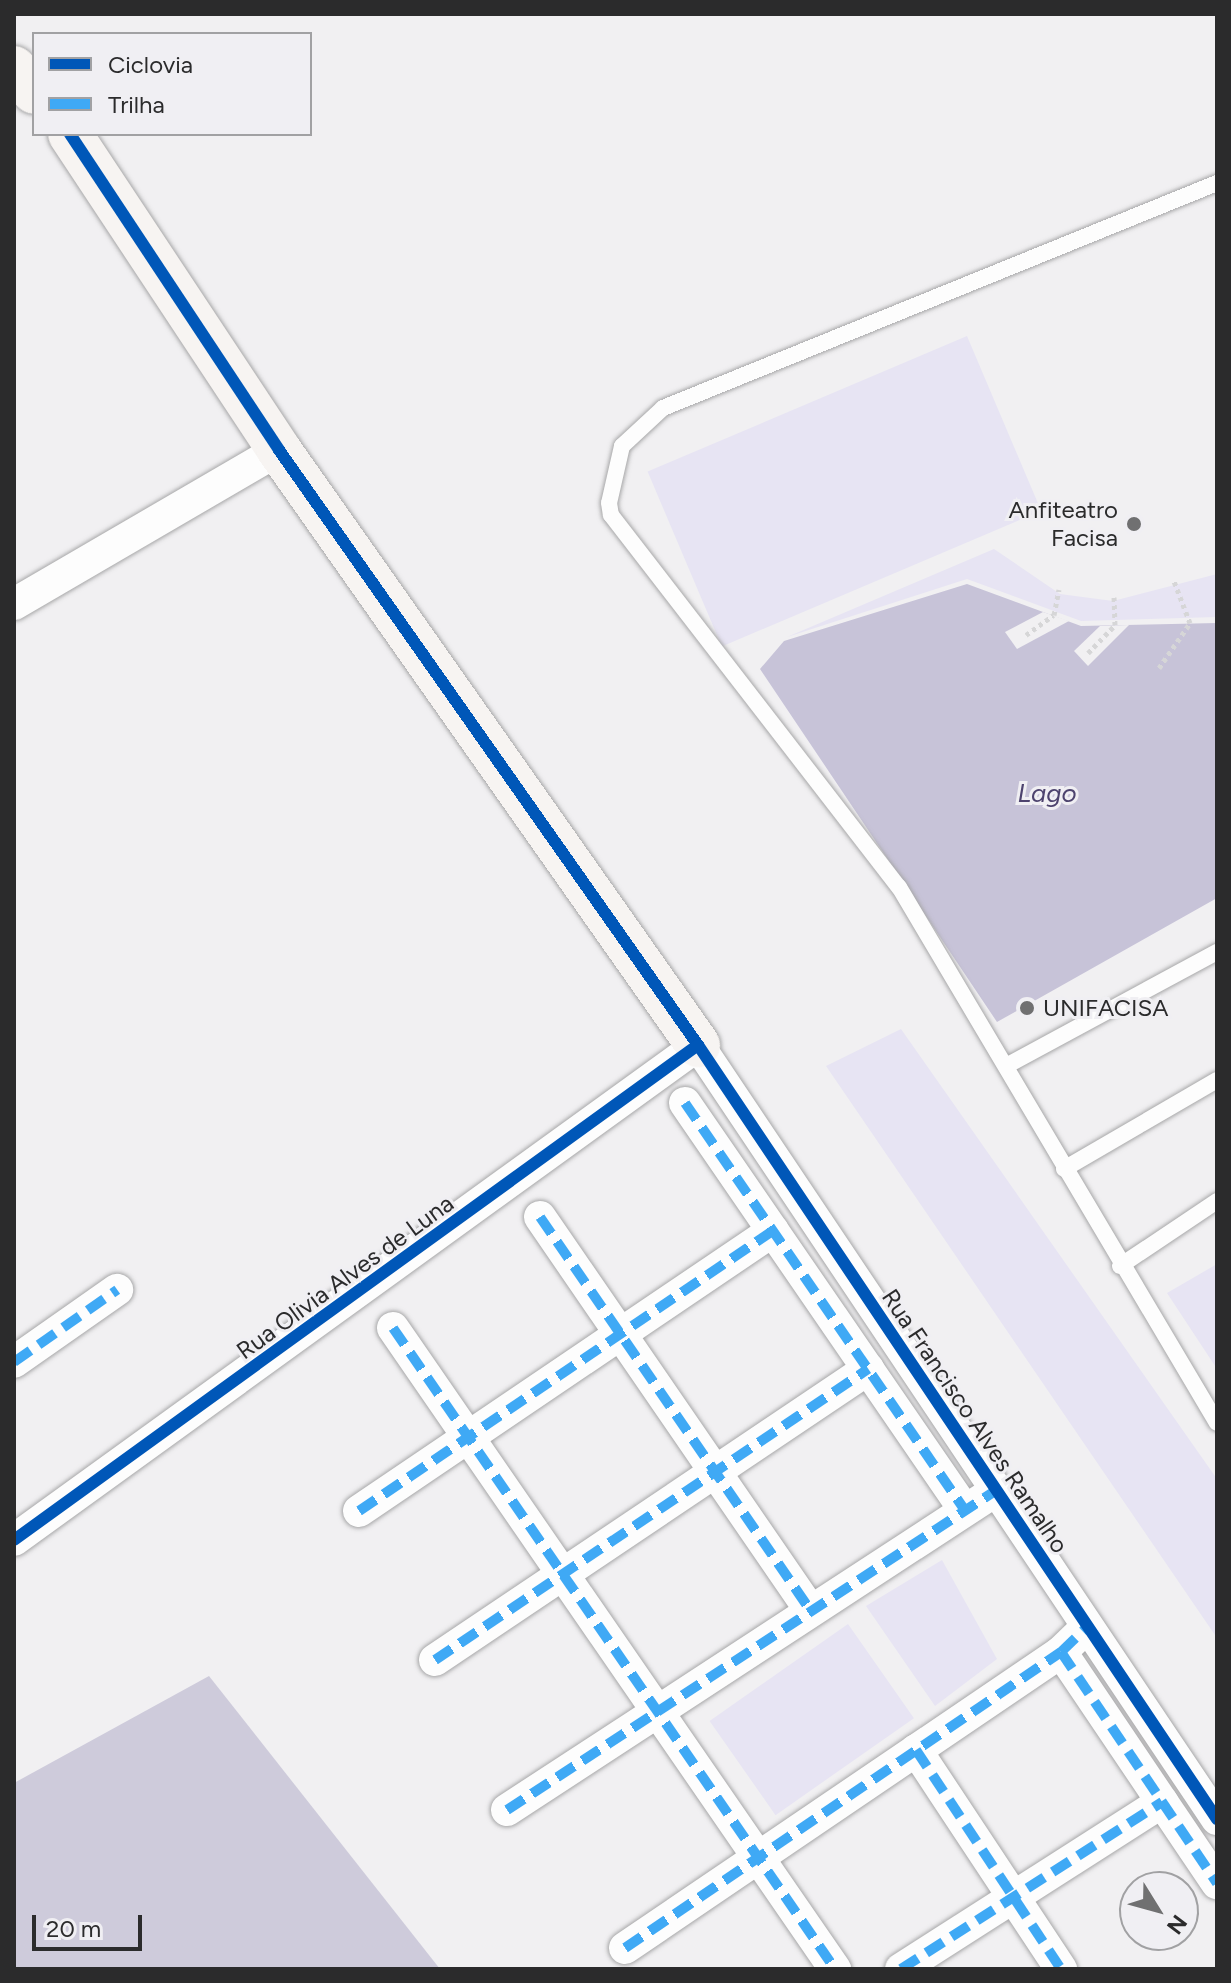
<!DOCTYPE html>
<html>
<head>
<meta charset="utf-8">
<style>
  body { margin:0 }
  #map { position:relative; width:1231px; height:1983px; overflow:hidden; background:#f1f0f2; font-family:Figtree,sans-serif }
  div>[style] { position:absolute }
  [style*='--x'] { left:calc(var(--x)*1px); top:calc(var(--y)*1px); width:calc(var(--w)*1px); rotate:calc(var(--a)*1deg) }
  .green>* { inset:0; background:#e7e4f3; transform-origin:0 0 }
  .forest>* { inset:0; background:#cecbdb }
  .water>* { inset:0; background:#c7c3d8 }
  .pier>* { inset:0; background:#f1f0f2 }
  .path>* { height:5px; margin-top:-2.5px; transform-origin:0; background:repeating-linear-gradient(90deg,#d6d6d7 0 4px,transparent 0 8px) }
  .roads { filter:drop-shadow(0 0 2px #a7a7a8) drop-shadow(0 0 2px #a7a7a8) }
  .lane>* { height:16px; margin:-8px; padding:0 8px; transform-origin:8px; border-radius:8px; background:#fdfdfd }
  .street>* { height:32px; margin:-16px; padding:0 16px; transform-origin:16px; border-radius:16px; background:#fdfdfd }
  .secondary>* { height:44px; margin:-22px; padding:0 22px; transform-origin:22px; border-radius:22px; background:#f7f4f2 }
  .quiet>* { height:10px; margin-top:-5px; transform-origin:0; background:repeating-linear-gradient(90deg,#3fa9f5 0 20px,transparent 0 30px) }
  .cycleway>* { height:12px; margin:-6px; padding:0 6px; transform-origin:6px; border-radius:6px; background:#0057b8 }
  .dots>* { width:22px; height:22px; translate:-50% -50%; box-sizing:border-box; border:4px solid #f0eff3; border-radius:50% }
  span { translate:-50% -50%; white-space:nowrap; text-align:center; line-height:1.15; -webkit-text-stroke:6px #f0eff3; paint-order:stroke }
  .poi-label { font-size:24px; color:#2b2b2c }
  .right { translate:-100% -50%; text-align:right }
  .left { translate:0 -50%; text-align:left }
  .street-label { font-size:24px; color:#2b2b2c }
  .water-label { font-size:26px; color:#4d436e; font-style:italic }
  .frame { position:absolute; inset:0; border:16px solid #2b2b2c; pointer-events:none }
  .legend { position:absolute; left:32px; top:32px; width:280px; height:104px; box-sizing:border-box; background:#f0eff3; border:2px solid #a1a1a3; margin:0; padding:10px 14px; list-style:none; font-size:24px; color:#2b2b2c }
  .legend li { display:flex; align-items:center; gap:16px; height:40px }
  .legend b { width:40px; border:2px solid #a1a1a3 }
  .north { position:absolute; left:1119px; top:1871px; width:80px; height:80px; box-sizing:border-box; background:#f0eff3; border:2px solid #a1a1a3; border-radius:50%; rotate:127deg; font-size:22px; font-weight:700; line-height:32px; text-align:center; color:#2b2b2c }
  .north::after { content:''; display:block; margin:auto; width:28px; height:36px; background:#707071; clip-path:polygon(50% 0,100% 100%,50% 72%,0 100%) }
  .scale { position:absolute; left:32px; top:1915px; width:110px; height:36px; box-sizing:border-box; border:4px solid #2b2b2c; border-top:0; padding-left:10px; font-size:24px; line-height:28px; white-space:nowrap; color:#2b2b2c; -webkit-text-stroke:6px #f0eff3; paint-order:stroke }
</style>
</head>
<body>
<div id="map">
  <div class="green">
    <div style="left:967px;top:336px;width:190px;height:347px;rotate:67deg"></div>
    <div style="clip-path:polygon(994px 549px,1060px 594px,1113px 601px,1217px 574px,1217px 617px,1081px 621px,967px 579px,787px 637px)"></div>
    <div style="clip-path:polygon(901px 1029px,1217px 1479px,1217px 1638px,826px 1066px)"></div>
    <div style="clip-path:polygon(1217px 1264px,1217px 1369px,1167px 1293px)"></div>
    <div style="clip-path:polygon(942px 1560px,997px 1659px,935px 1706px,866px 1606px)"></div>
    <div style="left:848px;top:1624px;width:115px;height:169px;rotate:55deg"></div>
  </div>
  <div class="forest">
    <div style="clip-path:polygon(209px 1676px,440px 1969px,14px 1969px,14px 1783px)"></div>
  </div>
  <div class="water">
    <div style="clip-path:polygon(967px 584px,1081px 626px,1217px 623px,1217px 898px,997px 1022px,760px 669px,784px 641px)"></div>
  </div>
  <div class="pier">
    <div style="clip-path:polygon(1043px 612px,1069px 621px,1017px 649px,1005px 632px)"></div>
    <div style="clip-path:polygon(1129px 625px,1088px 666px,1074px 651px,1100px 626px)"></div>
  </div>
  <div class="path">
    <div style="--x:1026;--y:635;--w:34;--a:-36"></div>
    <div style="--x:1054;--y:615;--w:26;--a:-79"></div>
    <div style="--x:1088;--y:653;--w:39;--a:-46"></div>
    <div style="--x:1115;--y:625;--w:28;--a:-92"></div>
    <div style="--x:1159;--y:668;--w:55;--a:-55.4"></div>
    <div style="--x:1190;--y:623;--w:45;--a:-110.9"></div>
  </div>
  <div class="roads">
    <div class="lane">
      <div style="--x:1217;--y:183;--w:598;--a:157.9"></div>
      <div style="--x:663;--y:408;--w:56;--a:137.2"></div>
      <div style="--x:622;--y:446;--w:58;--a:102.8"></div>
      <div style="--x:609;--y:503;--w:12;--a:81"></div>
      <div style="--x:611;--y:515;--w:470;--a:52.3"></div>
      <div style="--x:899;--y:887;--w:623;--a:59.32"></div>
      <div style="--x:1006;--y:1066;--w:240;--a:-28.4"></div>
      <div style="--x:1064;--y:1169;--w:177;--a:-30.2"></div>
      <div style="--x:1120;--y:1266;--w:117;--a:-33.8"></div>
    </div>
    <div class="street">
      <div style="--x:14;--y:604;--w:306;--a:-30.2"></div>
      <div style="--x:685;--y:1103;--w:494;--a:55.5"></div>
      <div style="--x:540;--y:1217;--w:478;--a:55.5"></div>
      <div style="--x:393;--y:1328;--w:779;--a:55.41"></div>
      <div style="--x:14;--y:1362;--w:126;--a:-35"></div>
      <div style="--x:359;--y:1511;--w:500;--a:-34.1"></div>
      <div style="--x:14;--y:1540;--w:844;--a:-35.89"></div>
      <div style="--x:698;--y:1045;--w:932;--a:56.16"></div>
      <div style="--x:1061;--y:1652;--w:279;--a:56"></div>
      <div style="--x:435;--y:1660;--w:522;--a:-33.9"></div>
      <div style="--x:916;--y:1750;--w:263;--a:56.5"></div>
      <div style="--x:507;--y:1810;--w:583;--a:-33.17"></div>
      <div style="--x:625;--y:1948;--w:527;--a:-34.17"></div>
      <div style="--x:1061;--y:1652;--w:36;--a:-44"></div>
      <div style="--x:901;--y:1969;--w:310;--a:-32.6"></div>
    </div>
    <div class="secondary">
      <div style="--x:14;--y:68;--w:31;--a:50"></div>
      <div style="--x:70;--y:134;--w:379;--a:56.5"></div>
      <div style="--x:279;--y:450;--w:728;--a:54.85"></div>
    </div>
  </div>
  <div class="quiet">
    <div style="--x:685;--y:1103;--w:494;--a:55.5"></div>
    <div style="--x:540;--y:1217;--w:478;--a:55.5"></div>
    <div style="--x:393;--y:1328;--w:779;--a:55.41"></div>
    <div style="--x:14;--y:1362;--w:126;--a:-35"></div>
    <div style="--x:359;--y:1511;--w:500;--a:-34.1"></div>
    <div style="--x:1061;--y:1652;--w:279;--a:56"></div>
    <div style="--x:435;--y:1660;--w:522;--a:-33.9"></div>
    <div style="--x:916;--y:1750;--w:263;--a:56.5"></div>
    <div style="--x:507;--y:1810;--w:583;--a:-33.17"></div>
    <div style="--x:625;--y:1948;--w:527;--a:-34.17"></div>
    <div style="--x:1061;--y:1652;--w:36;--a:-44"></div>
    <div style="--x:901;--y:1969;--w:310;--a:-32.6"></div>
  </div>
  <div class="cycleway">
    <div style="--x:70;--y:134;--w:379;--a:56.5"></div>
    <div style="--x:279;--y:450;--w:728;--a:54.85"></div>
    <div style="--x:698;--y:1045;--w:932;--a:56.16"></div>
    <div style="--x:14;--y:1540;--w:844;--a:-35.89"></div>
  </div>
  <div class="dots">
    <div style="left:1134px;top:524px;background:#707071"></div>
    <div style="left:1027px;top:1008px;background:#707071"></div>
  </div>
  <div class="poi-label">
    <span class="right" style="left:1118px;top:524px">Anfiteatro<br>Facisa</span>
    <span class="left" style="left:1043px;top:1008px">UNIFACISA</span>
  </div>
  <div class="street-label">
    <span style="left:345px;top:1277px;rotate:-36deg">Rua Olivia Alves de Luna</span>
    <span style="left:975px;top:1421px;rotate:56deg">Rua Francisco Alves Ramalho</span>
  </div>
  <div class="water-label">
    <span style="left:1047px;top:794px">Lago</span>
  </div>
  <div class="frame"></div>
  <ul class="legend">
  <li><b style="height:10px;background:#0057b8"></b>Ciclovia</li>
  <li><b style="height:10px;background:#3fa9f5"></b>Trilha</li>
  </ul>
  <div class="north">N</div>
  <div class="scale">20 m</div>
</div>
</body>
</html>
